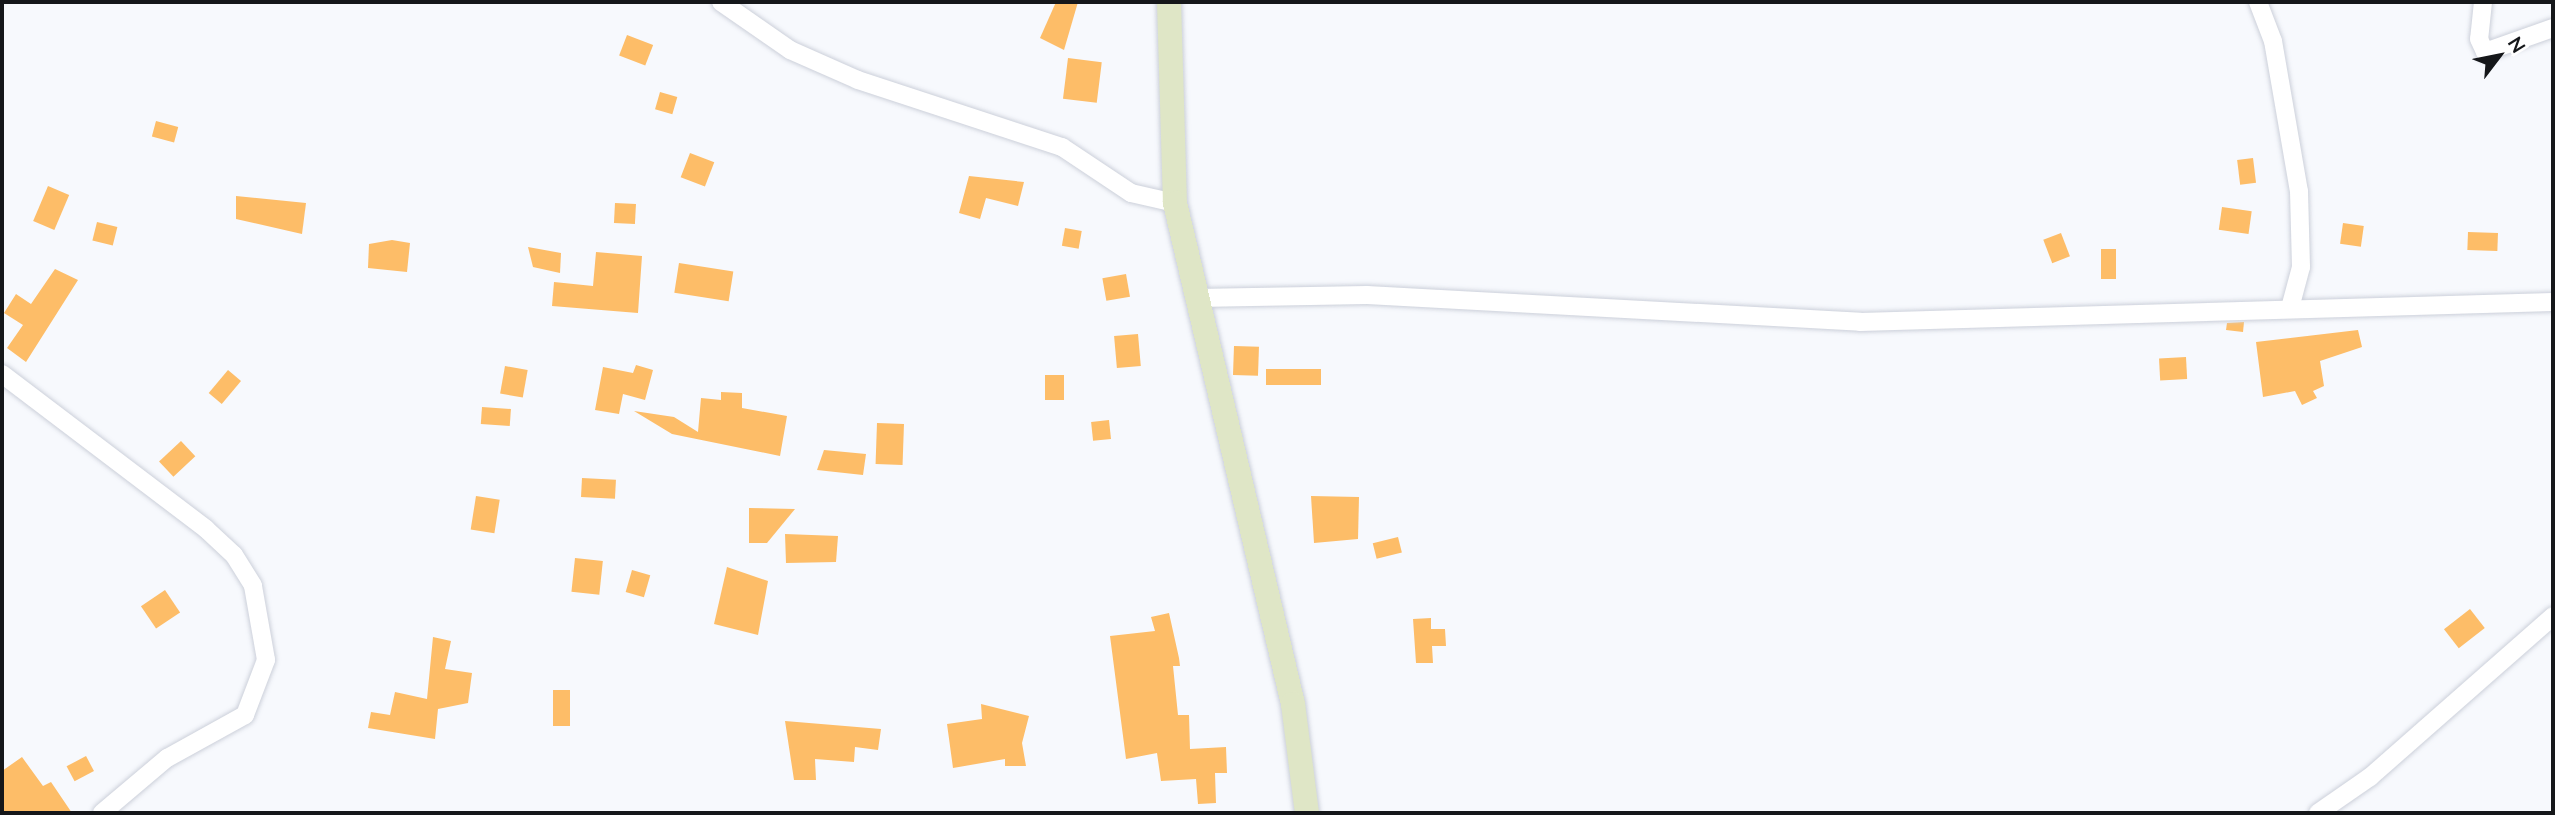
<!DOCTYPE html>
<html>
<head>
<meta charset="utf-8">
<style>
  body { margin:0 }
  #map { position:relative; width:2555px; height:815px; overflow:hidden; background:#f7f9fd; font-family:Lato,sans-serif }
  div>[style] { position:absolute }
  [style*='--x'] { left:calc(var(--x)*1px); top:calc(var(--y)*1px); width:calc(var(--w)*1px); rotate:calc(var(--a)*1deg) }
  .building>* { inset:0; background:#fdbd68; transform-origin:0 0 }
  .roads { filter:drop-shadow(0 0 2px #ccd0da) drop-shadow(0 0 2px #ccd0da) }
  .minor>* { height:18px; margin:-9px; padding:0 9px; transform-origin:9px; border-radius:9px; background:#fff }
  .secondary>* { height:24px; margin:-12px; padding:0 12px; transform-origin:12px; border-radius:12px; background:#dfe6c6 }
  span { translate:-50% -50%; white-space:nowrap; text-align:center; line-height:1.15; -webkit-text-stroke:6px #fff; paint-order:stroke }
  .frame { position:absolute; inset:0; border:4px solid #15171a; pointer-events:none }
  .north { position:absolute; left:2464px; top:21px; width:70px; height:70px; -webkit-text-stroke:5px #fff; paint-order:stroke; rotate:58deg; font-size:19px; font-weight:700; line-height:28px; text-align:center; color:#15171a }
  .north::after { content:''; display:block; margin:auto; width:24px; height:32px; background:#15171a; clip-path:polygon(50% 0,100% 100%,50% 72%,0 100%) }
</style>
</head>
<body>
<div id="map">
  <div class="building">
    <div style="clip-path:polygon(1056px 2px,1078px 2px,1064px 50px,1040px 38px)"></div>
    <div style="left:627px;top:35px;width:28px;height:22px;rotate:21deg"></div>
    <div style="left:1068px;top:58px;width:34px;height:41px;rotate:7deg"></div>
    <div style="left:660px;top:92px;width:18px;height:18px;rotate:16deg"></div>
    <div style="left:156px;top:121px;width:23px;height:16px;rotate:15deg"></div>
    <div style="left:690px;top:153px;width:26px;height:26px;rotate:21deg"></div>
    <div style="left:2253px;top:158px;width:25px;height:16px;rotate:83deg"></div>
    <div style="clip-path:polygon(969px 176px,1024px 182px,1018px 206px,986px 198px,980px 219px,959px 213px)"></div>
    <div style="left:48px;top:186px;width:23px;height:38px;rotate:23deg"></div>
    <div style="clip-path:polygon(236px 196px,306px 203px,302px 234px,236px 219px)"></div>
    <div style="left:615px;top:203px;width:21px;height:20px;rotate:3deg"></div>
    <div style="left:2222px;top:207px;width:30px;height:23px;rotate:8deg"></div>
    <div style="left:97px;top:222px;width:21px;height:19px;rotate:14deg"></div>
    <div style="left:2343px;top:223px;width:21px;height:21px;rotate:8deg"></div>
    <div style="left:1065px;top:228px;width:17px;height:18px;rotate:10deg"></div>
    <div style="left:2468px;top:232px;width:30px;height:18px;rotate:2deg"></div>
    <div style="left:2061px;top:233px;width:25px;height:19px;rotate:69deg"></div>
    <div style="clip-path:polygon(392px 240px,410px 243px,407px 272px,368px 268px,369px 244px)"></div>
    <div style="clip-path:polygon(528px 247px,561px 253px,560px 273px,533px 267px)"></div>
    <div style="left:2101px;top:249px;width:15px;height:30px"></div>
    <div style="clip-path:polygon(596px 252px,642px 256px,638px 313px,552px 306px,554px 282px,593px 286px)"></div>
    <div style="left:679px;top:263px;width:55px;height:30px;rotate:9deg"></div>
    <div style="clip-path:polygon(55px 269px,78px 280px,26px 362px,7px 348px,23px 325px,4px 313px,16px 294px,31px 304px)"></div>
    <div style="left:1126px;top:274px;width:23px;height:24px;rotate:80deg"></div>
    <div style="clip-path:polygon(2244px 322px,2243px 332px,2226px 330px,2227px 323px)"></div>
    <div style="clip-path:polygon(2358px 330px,2362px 347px,2320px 361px,2324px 386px,2313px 391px,2317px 398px,2302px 405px,2295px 391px,2263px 397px,2256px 342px)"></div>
    <div style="left:1138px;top:334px;width:32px;height:24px;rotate:85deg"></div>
    <div style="left:1234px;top:346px;width:25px;height:29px;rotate:2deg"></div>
    <div style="left:2186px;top:357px;width:22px;height:27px;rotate:87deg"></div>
    <div style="clip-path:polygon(636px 365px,653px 370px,645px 400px,623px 394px,619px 414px,595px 410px,603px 367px,633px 373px)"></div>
    <div style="left:505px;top:366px;width:23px;height:28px;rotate:10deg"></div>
    <div style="left:1266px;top:369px;width:55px;height:16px"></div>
    <div style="left:228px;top:370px;width:17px;height:30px;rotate:40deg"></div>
    <div style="left:1045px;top:375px;width:19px;height:25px"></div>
    <div style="clip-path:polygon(721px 392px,742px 393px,742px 408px,787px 416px,780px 456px,672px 434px,634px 411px,674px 417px,698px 432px,701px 398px,721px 400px)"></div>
    <div style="left:482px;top:407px;width:29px;height:17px;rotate:4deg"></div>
    <div style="left:1109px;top:420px;width:19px;height:18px;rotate:84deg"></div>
    <div style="left:877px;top:423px;width:27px;height:41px;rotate:2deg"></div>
    <div style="left:181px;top:441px;width:21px;height:30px;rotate:47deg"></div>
    <div style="clip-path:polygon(824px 450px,866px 454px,863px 475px,817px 470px)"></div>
    <div style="left:582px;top:478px;width:34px;height:19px;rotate:3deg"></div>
    <div style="left:476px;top:496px;width:24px;height:34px;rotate:9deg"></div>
    <div style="clip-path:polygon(1311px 496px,1359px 497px,1358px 539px,1314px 543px)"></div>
    <div style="clip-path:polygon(749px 508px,795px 509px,767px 543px,749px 543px)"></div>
    <div style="clip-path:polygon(785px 534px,838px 536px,836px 562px,786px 563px)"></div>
    <div style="left:1398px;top:537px;width:16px;height:26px;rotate:76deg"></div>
    <div style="left:575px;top:558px;width:28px;height:34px;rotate:6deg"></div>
    <div style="clip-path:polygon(727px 567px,768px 581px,758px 635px,714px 624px)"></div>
    <div style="left:632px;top:570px;width:19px;height:23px;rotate:16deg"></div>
    <div style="left:165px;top:590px;width:27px;height:29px;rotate:56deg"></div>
    <div style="left:2470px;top:609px;width:24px;height:33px;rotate:52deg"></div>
    <div style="clip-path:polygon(1169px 613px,1179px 658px,1180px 666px,1173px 666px,1178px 715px,1189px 715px,1190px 749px,1226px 747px,1227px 773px,1215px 773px,1216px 803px,1198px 804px,1196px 779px,1161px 781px,1157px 753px,1126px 759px,1110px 636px,1155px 631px,1151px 617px)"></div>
    <div style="clip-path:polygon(1431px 618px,1431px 629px,1445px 629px,1446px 646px,1432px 646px,1433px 663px,1416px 663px,1413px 619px)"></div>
    <div style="clip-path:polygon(433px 637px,451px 641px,445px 669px,472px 673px,468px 703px,438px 709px,435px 739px,368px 728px,371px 712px,390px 715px,395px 692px,427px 699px)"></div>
    <div style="left:553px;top:690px;width:17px;height:36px"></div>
    <div style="clip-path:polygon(981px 704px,1029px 716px,1022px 743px,1026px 766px,1005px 766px,1005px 759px,953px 768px,947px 724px,982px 719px)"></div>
    <div style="clip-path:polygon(785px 721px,881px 729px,878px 750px,855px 747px,854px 762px,815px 759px,816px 780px,794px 780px)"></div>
    <div style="left:86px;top:756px;width:17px;height:22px;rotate:62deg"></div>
    <div style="clip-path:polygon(22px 757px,43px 786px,51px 782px,72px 813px,2px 813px,2px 771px)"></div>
  </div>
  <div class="roads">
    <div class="minor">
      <div style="--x:721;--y:2;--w:84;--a:34.8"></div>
      <div style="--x:790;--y:50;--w:74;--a:23.8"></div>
      <div style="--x:858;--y:80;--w:215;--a:18.2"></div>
      <div style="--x:1062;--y:147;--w:83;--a:33.7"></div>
      <div style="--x:1131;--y:193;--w:45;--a:12.8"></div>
      <div style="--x:2258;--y:2;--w:42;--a:69"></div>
      <div style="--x:2273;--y:41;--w:152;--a:80.2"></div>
      <div style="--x:2299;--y:191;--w:76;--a:88.5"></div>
      <div style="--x:2301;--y:267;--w:42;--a:105"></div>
      <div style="--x:2483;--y:2;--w:37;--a:96"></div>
      <div style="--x:2479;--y:39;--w:14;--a:65"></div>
      <div style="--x:2485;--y:52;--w:72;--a:-19.4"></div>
      <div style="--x:1196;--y:298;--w:171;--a:-1"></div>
      <div style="--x:1367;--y:295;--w:494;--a:3.1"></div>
      <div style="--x:1860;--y:322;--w:693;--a:-1.65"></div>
      <div style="--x:2;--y:374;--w:256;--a:37.2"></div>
      <div style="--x:206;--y:529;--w:38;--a:43"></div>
      <div style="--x:234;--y:555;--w:36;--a:58"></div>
      <div style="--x:253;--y:586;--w:75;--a:80"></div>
      <div style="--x:266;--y:660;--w:59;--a:110.9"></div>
      <div style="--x:245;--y:715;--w:89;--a:151.1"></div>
      <div style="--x:167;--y:758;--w:85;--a:139.8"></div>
      <div style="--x:2318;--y:813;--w:63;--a:-34.7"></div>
      <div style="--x:2370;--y:777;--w:244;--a:-41.3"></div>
    </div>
    <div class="secondary">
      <div style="--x:1169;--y:2;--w:201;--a:88.3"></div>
      <div style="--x:1175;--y:203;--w:515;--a:76.75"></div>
      <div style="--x:1293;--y:704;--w:110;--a:82.7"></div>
    </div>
  </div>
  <div class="frame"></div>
  <div class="north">N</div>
</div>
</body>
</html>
